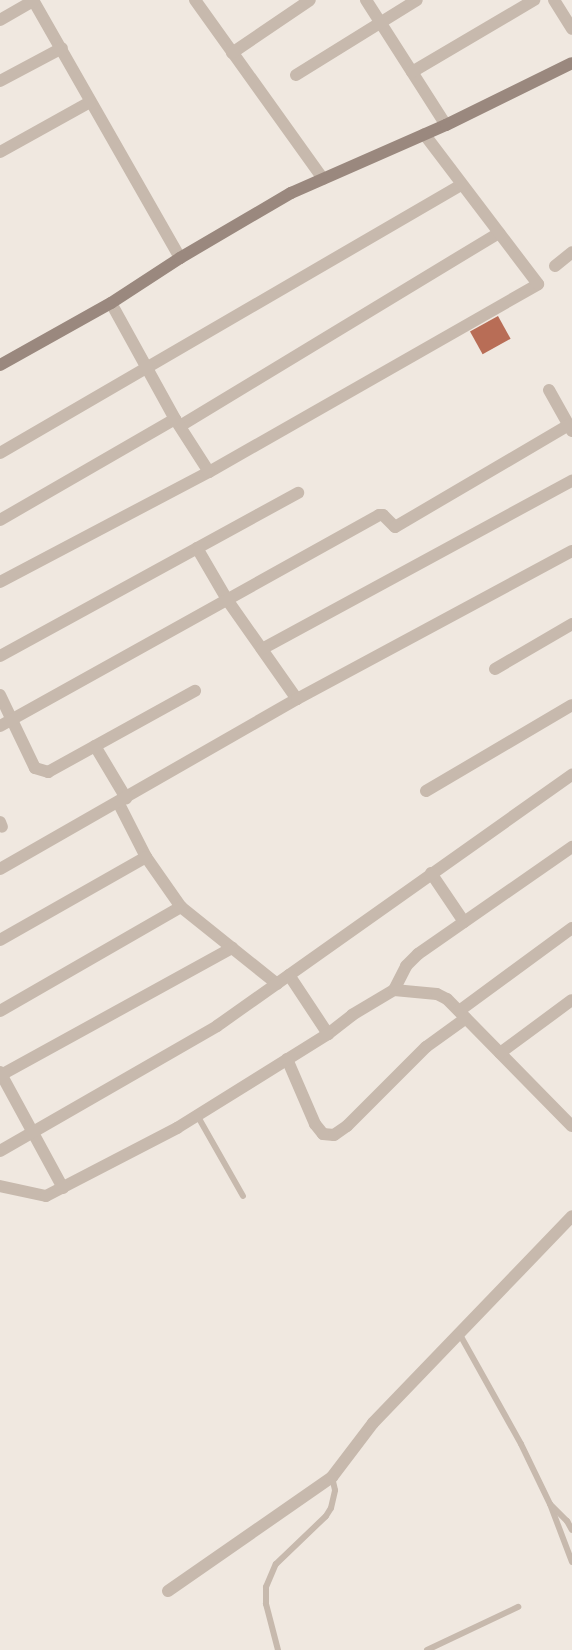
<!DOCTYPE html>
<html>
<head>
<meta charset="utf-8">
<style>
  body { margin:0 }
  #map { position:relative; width:572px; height:1650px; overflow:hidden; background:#f0e8e0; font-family:"PT Sans",sans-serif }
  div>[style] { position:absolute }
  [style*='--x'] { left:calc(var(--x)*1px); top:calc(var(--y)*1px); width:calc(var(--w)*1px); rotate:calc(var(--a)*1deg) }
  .building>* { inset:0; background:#b86d56; transform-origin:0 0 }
  .lane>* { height:6px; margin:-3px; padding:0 3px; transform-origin:3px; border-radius:3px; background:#c7b9ad }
  .street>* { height:12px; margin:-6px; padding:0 6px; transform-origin:6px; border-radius:6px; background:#c7b9ad }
  .secondary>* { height:12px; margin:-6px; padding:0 6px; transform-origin:6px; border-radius:6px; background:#9a887e }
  span { translate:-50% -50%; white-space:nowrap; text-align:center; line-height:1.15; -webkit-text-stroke:4px #f8f2ec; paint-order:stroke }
</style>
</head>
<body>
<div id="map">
  <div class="building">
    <div style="left:498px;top:316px;width:26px;height:32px;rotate:61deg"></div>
  </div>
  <div class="lane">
    <div style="--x:197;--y:1115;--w:93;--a:60.4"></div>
    <div style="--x:459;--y:1333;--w:127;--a:60.8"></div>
    <div style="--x:521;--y:1444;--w:67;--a:64.2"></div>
    <div style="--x:550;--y:1504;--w:62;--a:69.2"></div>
    <div style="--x:551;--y:1505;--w:23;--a:45"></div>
    <div style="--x:567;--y:1521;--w:10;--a:61"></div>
    <div style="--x:278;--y:1650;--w:48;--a:-104.6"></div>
    <div style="--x:266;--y:1604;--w:17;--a:-90"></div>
    <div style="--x:266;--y:1587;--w:25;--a:-67"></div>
    <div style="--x:276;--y:1564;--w:69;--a:-43.8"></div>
    <div style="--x:326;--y:1516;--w:9;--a:-58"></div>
    <div style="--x:331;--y:1508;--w:18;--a:-77"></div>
    <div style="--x:335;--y:1490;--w:13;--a:-103"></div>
    <div style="--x:427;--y:1650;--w:101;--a:-25.3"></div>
  </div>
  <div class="street">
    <div style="--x:33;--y:0;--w:297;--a:60.3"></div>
    <div style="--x:195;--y:0;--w:220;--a:54.4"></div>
    <div style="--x:366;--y:0;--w:148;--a:57.4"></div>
    <div style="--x:554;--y:0;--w:34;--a:58"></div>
    <div style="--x:0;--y:20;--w:39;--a:-30"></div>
    <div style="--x:232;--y:53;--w:94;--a:-34.2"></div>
    <div style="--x:412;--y:72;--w:142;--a:-30.5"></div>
    <div style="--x:296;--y:75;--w:142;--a:-31.8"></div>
    <div style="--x:0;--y:81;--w:70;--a:-28"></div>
    <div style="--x:0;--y:152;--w:103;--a:-29.1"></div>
    <div style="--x:555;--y:266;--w:22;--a:-39"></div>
    <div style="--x:549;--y:390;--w:47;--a:60.7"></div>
    <div style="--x:180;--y:426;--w:373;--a:-31.2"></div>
    <div style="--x:0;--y:453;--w:533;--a:-30.17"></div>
    <div style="--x:209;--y:472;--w:379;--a:-29.7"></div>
    <div style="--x:538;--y:284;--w:188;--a:-127.2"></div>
    <div style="--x:0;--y:520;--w:202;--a:-30"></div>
    <div style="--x:197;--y:548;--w:61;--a:59.7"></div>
    <div style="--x:228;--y:601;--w:120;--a:54.9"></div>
    <div style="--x:0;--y:582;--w:236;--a:-27.8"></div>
    <div style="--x:209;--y:472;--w:63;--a:-122.7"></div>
    <div style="--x:175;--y:419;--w:132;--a:-118.9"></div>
    <div style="--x:262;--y:649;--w:353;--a:-28.5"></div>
    <div style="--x:0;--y:656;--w:340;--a:-28.7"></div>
    <div style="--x:495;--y:669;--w:89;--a:-30.3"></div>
    <div style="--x:0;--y:695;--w:81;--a:64.4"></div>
    <div style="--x:35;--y:768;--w:14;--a:17"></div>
    <div style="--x:48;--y:772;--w:168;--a:-28.9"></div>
    <div style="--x:0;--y:726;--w:434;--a:-29.1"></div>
    <div style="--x:379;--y:515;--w:4;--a:0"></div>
    <div style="--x:383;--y:515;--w:17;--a:45"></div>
    <div style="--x:395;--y:527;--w:202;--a:-30.4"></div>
    <div style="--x:95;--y:746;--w:61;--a:59.2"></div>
    <div style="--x:426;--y:791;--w:169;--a:-30.5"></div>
    <div style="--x:118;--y:802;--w:62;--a:63"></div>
    <div style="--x:146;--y:857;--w:61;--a:55"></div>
    <div style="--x:181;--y:907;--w:123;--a:38.7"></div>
    <div style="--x:0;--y:822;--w:5;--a:68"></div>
    <div style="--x:0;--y:869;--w:342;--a:-29.8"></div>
    <div style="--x:297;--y:699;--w:312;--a:-28.3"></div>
    <div style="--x:431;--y:873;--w:59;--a:56"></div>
    <div style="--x:0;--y:940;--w:168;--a:-29.6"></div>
    <div style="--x:289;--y:975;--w:71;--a:56.5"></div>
    <div style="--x:328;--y:1034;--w:31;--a:-38"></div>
    <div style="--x:352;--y:1015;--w:49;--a:-30.8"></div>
    <div style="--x:394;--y:990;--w:43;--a:5.3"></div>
    <div style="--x:437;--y:994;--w:11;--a:27"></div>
    <div style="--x:447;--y:999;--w:178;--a:45.5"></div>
    <div style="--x:394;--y:990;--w:27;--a:-63"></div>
    <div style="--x:406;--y:966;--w:17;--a:-45"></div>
    <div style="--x:418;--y:954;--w:188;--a:-34.8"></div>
    <div style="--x:0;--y:1011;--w:209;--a:-29.9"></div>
    <div style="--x:459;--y:1011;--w:140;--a:-36.3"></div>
    <div style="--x:500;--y:1053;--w:89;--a:-36.4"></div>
    <div style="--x:287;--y:1059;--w:71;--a:66.7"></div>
    <div style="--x:315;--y:1124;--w:13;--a:51"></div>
    <div style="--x:323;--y:1134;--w:11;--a:5"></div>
    <div style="--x:334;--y:1135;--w:16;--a:-35"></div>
    <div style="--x:347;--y:1126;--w:112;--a:-45"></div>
    <div style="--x:426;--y:1047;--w:49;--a:-35.9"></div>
    <div style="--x:0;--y:1072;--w:132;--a:61.5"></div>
    <div style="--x:1;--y:1075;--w:264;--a:-28.8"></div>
    <div style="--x:0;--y:1151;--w:250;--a:-29.9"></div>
    <div style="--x:217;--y:1026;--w:435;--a:-35.3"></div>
    <div style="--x:0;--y:1186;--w:47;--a:12.3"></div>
    <div style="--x:46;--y:1196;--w:148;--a:-27.4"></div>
    <div style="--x:177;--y:1128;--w:178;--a:-31.9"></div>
    <div style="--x:168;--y:1591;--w:200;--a:-34.8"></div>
    <div style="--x:332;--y:1477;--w:68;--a:-52.8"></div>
    <div style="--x:373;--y:1423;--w:287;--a:-46.1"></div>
  </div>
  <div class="secondary">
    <div style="--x:0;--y:365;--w:127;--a:-29.2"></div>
    <div style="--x:111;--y:303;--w:82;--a:-33.1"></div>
    <div style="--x:180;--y:258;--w:129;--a:-30.4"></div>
    <div style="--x:291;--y:193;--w:169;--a:-23.7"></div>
    <div style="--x:446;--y:125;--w:140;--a:-26.2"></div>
  </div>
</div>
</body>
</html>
